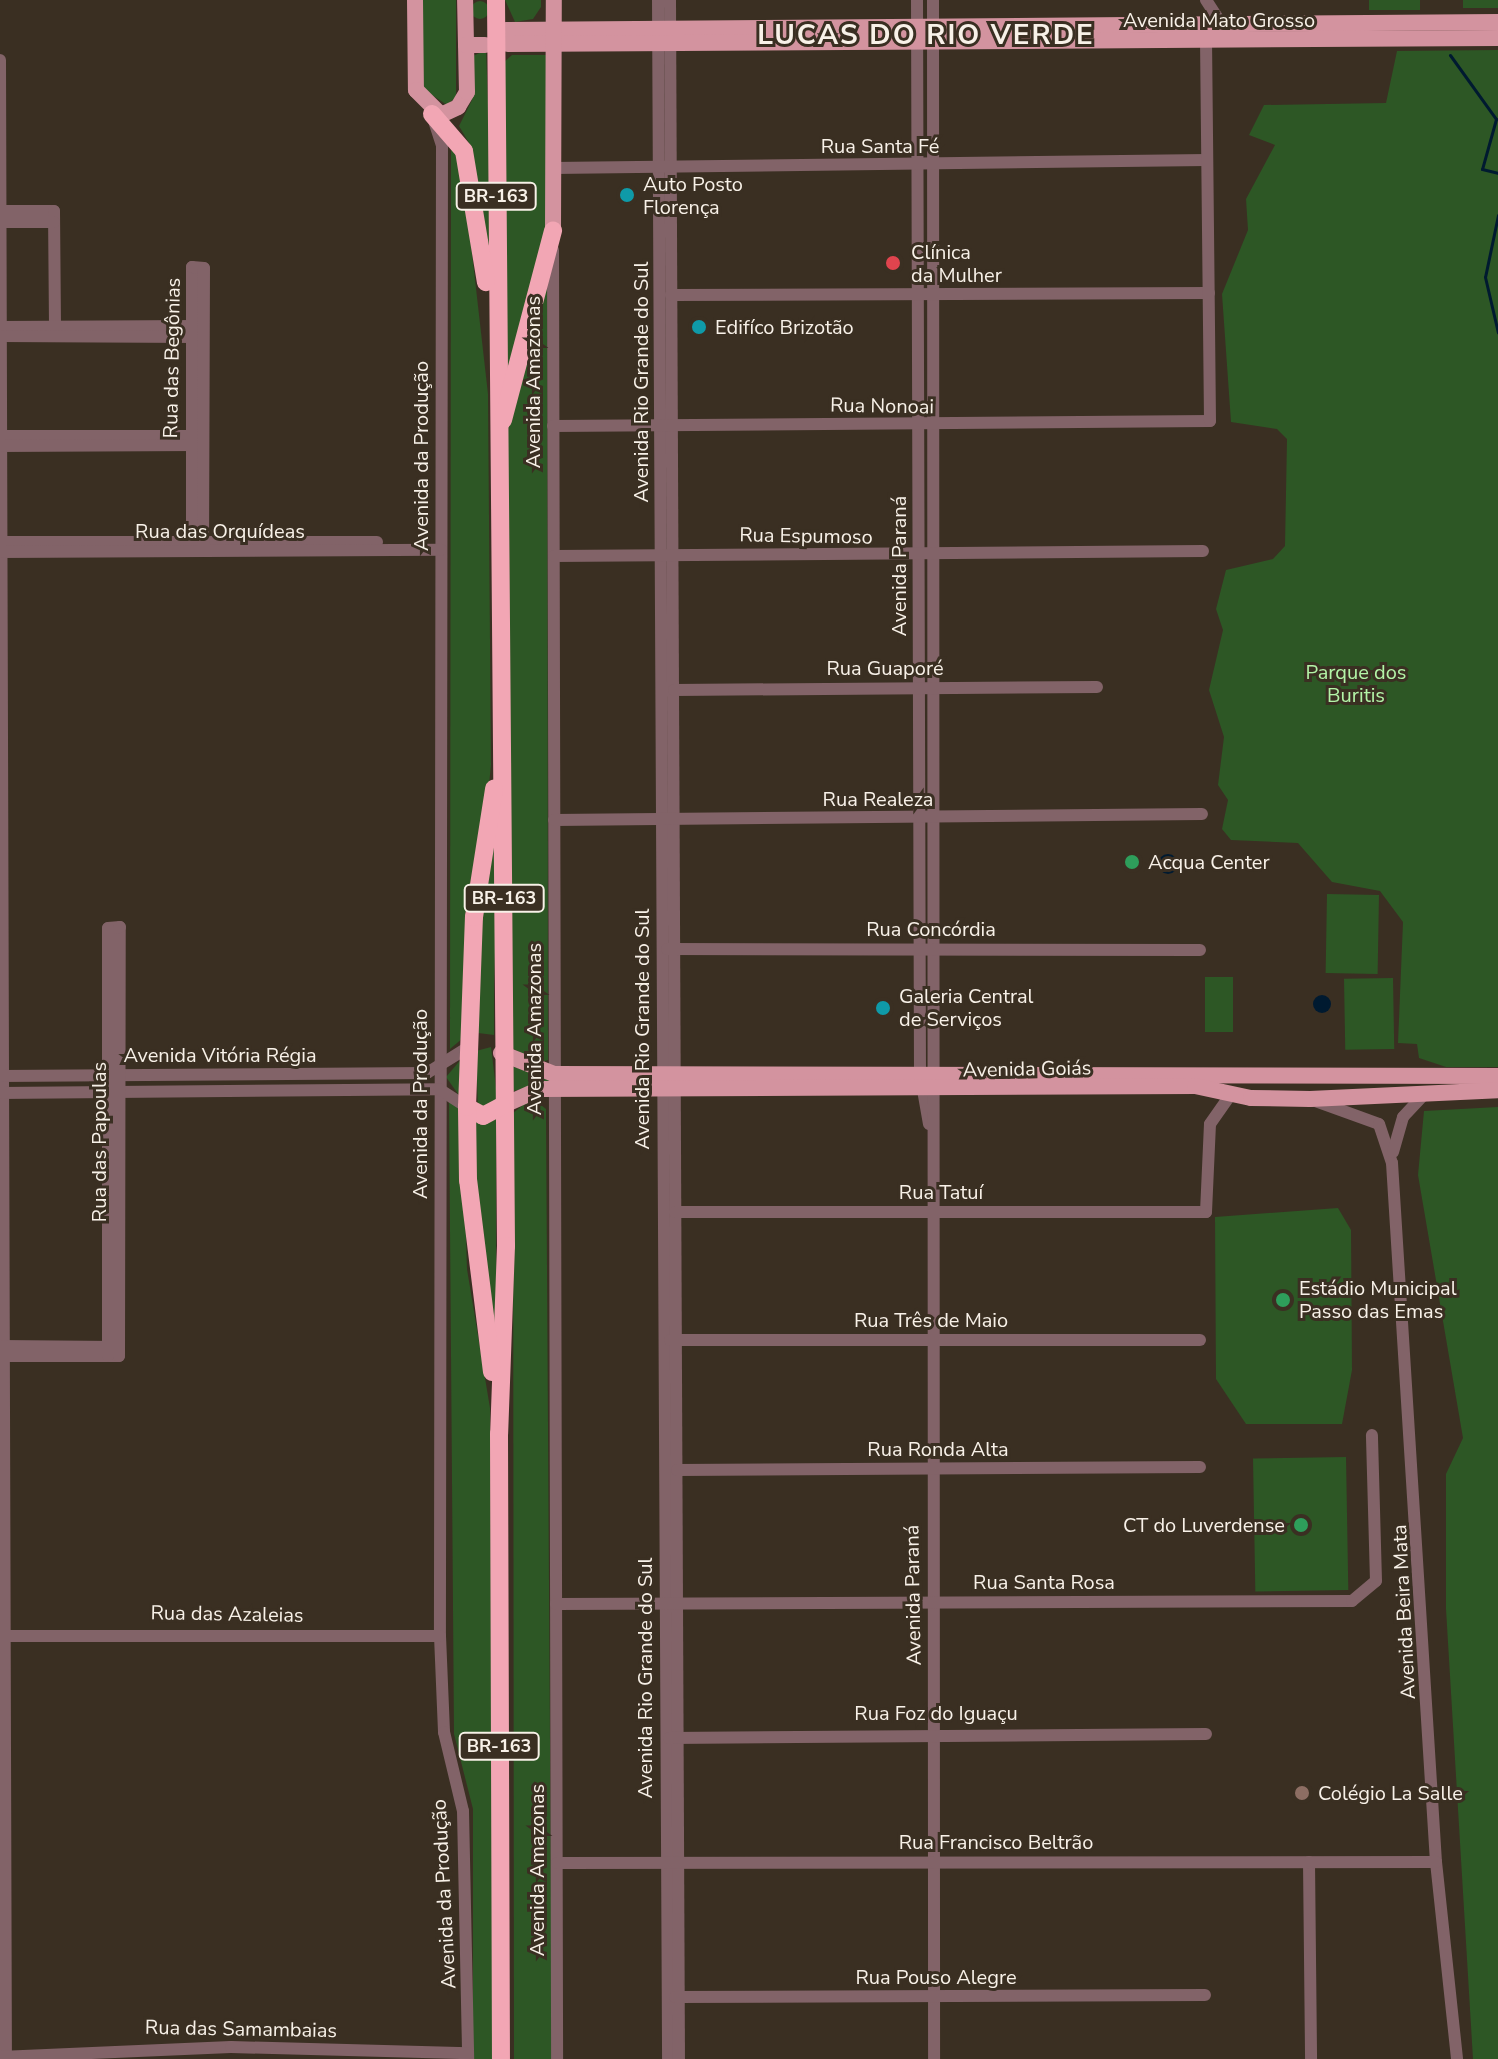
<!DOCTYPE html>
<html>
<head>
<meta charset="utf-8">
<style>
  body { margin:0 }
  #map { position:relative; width:1498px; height:2059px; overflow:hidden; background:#3a2f22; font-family:"Nunito Sans",sans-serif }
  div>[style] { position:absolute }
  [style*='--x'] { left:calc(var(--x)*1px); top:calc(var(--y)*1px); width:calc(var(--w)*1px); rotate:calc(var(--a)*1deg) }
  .green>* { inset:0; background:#2d5725; transform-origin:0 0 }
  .round { border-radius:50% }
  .water>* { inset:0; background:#001a30 }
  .stream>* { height:3px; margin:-1.5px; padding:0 1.5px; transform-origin:1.5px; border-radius:1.5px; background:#001a30 }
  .minor>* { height:12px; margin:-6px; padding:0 6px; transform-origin:6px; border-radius:6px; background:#826368 }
  .major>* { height:16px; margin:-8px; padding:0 8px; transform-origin:8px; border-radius:8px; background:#d3939f }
  .highway>* { height:18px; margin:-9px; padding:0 9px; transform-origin:9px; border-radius:9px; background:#f2a6b4 }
  .dots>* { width:22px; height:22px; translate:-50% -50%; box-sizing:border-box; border:4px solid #3a2f22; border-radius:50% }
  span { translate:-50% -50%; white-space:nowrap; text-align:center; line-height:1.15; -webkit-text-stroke:6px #3a2f22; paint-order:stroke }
  .shield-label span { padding:2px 6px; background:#3a2f22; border:2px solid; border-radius:6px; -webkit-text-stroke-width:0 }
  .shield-label { font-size:18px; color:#f8f1e8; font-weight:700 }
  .street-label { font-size:20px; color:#f8f1e8 }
  .poi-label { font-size:20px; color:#f8f1e8 }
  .left { translate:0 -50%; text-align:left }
  .right { translate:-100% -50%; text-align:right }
  .park-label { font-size:20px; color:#b3f4a7 }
  .district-label { font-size:28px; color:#f8f1e8; font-weight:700; letter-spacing:2px }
</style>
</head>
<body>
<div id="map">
  <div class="green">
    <div style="clip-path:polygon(423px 0,456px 0,456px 97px,447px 105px,423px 89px)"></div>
    <div style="clip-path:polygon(505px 0,541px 0,541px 7px,533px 19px,515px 22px)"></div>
    <div style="left:1369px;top:0;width:51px;height:10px"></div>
    <div style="left:1463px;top:0;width:35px;height:8px"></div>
    <div class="round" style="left:471px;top:1px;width:18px;height:18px"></div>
    <div style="clip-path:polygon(486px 50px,496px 309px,472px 148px,459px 126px,472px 100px,473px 56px)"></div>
    <div style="clip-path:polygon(1498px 50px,1498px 1067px,1446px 1067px,1419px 1058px,1417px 1044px,1398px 1043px,1403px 922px,1380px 891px,1332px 882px,1298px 843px,1231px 840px,1222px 829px,1228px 800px,1218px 785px,1224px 737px,1209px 690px,1223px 630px,1216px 609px,1226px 570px,1273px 559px,1285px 546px,1287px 439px,1277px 429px,1231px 422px,1222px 294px,1248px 230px,1246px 199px,1275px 145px,1249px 135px,1264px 105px,1386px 103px,1397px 51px)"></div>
    <div style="clip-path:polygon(512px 55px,547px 55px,548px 1060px,542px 1062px,513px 1049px,504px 62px)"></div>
    <div style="clip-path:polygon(451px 148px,462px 165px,488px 394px,491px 765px,463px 1038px,450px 1049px)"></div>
    <div style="clip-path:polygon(499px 818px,494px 985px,494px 1035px,478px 1033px,481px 902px)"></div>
    <div style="left:1327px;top:894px;width:52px;height:79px;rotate:1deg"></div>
    <div style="left:1233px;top:977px;width:55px;height:28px;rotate:90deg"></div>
    <div style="left:1393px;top:978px;width:71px;height:49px;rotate:89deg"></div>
    <div style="clip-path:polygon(491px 1047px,498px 1104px,478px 1109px,476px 1051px)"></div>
    <div style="clip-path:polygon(463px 1057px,463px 1101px,446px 1077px)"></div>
    <div style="clip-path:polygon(510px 1066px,549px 1076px,549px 1082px,510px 1092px)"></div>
    <div style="clip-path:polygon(532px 1098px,546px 1109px,552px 2059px,514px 2059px,513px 1113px)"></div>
    <div style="clip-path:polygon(449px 1100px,462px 1110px,467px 1269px,490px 1408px,495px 2059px,473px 2059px,473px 1809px,454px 1734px)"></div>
    <div style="clip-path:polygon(1498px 1107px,1498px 2059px,1473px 2059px,1446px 1609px,1446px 1474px,1463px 1438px,1418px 1175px,1424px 1111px)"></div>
    <div style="clip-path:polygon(496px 1115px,496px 1253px,500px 1358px,485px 1300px,472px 1116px)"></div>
    <div style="clip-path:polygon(1338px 1208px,1351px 1230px,1352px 1370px,1342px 1424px,1246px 1424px,1216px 1379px,1215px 1217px)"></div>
    <div style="left:1346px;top:1457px;width:133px;height:93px;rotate:89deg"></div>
  </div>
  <div class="water">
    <div class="round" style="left:1158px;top:854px;width:20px;height:20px"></div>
    <div class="round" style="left:1313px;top:995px;width:18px;height:18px"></div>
  </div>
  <div class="stream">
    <div style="--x:1450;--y:55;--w:79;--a:54.3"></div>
    <div style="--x:1496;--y:119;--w:52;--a:105.6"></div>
    <div style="--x:1482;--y:169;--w:16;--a:14"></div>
    <div style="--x:1498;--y:215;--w:63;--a:101.8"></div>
    <div style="--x:1485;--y:277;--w:57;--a:76.9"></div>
  </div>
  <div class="minor">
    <div style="--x:658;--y:0;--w:2059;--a:89.72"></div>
    <div style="--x:670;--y:0;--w:2059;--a:89.75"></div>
    <div style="--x:917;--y:0;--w:1073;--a:89.84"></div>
    <div style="--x:920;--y:1073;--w:52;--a:80"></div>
    <div style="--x:933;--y:0;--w:2059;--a:89.97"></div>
    <div style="--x:1206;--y:0;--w:30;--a:57"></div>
    <div style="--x:0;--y:60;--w:1999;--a:89.83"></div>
    <div style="--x:434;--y:121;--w:26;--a:72"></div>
    <div style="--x:442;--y:146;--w:1490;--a:90.08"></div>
    <div style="--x:440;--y:1636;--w:96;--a:87.6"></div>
    <div style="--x:444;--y:1732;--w:81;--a:76.5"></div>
    <div style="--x:463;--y:1811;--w:248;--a:88.8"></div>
    <div style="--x:553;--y:168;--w:654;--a:-0.7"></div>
    <div style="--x:0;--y:211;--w:54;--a:0"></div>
    <div style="--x:54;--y:211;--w:123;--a:89.5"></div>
    <div style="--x:0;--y:222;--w:54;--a:0"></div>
    <div style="--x:553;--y:250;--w:1809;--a:89.87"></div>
    <div style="--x:671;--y:295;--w:538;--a:-0.21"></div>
    <div style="--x:0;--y:327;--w:196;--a:-0.3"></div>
    <div style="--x:0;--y:336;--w:197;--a:0.3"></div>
    <div style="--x:553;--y:426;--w:657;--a:-0.44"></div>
    <div style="--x:1210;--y:421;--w:380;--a:-90.6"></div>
    <div style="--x:0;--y:436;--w:196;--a:0"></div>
    <div style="--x:0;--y:446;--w:197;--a:-0.3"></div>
    <div style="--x:0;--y:542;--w:377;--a:0"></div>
    <div style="--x:192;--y:551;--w:284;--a:-90"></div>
    <div style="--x:192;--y:267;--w:12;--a:5"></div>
    <div style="--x:204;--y:268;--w:283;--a:90.2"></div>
    <div style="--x:0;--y:552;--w:441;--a:-0.3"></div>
    <div style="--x:554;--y:556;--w:649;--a:-0.44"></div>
    <div style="--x:674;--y:690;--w:423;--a:-0.4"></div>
    <div style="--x:554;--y:820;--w:648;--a:-0.53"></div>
    <div style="--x:667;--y:949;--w:533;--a:0.11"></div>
    <div style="--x:0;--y:1076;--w:427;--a:-0.4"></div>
    <div style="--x:427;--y:1073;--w:47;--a:-32"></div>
    <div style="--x:0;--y:1093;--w:439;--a:-0.5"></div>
    <div style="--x:439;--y:1089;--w:33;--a:33"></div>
    <div style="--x:1310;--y:1099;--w:73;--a:19.9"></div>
    <div style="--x:1379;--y:1124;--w:41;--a:71.6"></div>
    <div style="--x:1392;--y:1163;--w:700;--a:86.4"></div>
    <div style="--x:1436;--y:1862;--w:198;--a:83.9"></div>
    <div style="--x:1393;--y:1152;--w:36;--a:-74"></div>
    <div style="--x:1403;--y:1117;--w:33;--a:-47"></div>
    <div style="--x:675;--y:1212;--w:531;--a:0"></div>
    <div style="--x:1206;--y:1212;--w:88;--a:-87.4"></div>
    <div style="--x:1210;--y:1124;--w:37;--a:-55"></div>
    <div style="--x:670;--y:1340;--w:530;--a:0"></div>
    <div style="--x:0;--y:1346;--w:116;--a:0.5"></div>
    <div style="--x:0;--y:1356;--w:119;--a:0"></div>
    <div style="--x:119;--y:1356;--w:429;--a:-89.9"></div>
    <div style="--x:120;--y:927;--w:12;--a:175"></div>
    <div style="--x:108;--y:928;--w:428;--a:90"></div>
    <div style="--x:677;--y:1470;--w:523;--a:-0.33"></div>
    <div style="--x:556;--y:1604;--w:796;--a:-0.22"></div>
    <div style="--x:1352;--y:1601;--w:31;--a:-40"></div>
    <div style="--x:1376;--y:1581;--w:146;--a:-91.6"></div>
    <div style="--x:0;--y:1636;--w:440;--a:0"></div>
    <div style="--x:669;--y:1738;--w:537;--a:-0.43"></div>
    <div style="--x:1309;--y:1862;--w:197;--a:89.4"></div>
    <div style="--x:557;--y:1863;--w:879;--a:-0.07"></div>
    <div style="--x:675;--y:1997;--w:530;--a:-0.22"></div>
    <div style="--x:0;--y:2057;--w:231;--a:-2.5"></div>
    <div style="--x:231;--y:2047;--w:237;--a:1.5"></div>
  </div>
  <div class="major">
    <div style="--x:415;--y:0;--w:90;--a:89.4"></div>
    <div style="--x:416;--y:90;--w:35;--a:45"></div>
    <div style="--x:441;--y:115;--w:19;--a:-25"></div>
    <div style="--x:458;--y:107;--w:17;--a:-59"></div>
    <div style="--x:467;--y:92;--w:92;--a:-91.2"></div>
    <div style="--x:506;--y:30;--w:992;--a:-0.46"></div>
    <div style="--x:508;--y:44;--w:990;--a:-0.35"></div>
    <div style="--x:466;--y:45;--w:19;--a:0"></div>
    <div style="--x:553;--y:231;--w:231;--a:-89.8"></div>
    <div style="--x:501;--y:1053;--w:57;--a:21.6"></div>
    <div style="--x:554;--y:1074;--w:944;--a:0.12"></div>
    <div style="--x:502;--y:1106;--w:42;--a:-24.1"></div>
    <div style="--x:540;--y:1089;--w:655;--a:-0.26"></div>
    <div style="--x:1195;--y:1086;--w:57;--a:12.1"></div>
    <div style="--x:1251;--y:1098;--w:59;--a:1"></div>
    <div style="--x:1310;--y:1099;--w:188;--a:-2.7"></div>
  </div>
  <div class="highway">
    <div style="--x:496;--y:0;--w:1246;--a:89.54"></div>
    <div style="--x:506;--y:1246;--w:188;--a:92.1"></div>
    <div style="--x:499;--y:1434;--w:625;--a:89.82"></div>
    <div style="--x:432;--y:114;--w:49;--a:49.1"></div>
    <div style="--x:464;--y:151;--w:133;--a:80.5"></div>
    <div style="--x:503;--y:420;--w:196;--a:-75.2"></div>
    <div style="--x:467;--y:1107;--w:18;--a:29"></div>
    <div style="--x:483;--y:1116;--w:21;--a:-28"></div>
    <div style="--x:492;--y:1372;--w:193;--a:-97.1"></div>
    <div style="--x:468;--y:1180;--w:73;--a:-90.8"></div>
    <div style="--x:467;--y:1107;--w:190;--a:-87.9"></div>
    <div style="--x:474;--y:917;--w:130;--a:-81.1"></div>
  </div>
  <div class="dots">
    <div style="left:627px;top:195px;background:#0f9aa8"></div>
    <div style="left:893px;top:263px;background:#e0444e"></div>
    <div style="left:699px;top:327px;background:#0f9aa8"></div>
    <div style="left:1132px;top:862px;background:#2e9e5b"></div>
    <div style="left:883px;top:1008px;background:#0f9aa8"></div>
    <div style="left:1283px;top:1300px;background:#2e9e5b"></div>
    <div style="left:1301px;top:1525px;background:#2e9e5b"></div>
    <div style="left:1302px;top:1793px;background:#8d6e63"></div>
  </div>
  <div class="shield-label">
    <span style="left:496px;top:196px">BR-163</span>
    <span style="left:504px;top:898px">BR-163</span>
    <span style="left:499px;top:1746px">BR-163</span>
  </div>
  <div class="street-label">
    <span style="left:1219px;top:20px">Avenida Mato Grosso</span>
    <span style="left:880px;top:146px">Rua Santa Fé</span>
    <span style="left:172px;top:358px;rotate:-89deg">Rua das Begônias</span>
    <span style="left:533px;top:382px;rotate:-90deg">Avenida Amazonas</span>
    <span style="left:641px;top:382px;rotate:-90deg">Avenida Rio Grande do Sul</span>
    <span style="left:882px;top:406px;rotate:1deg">Rua Nonoai</span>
    <span style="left:421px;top:456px;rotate:-90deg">Avenida da Produção</span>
    <span style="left:220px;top:531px">Rua das Orquídeas</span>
    <span style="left:806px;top:536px;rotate:1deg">Rua Espumoso</span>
    <span style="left:899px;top:566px;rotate:-90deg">Avenida Paraná</span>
    <span style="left:885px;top:668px">Rua Guaporé</span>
    <span style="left:878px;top:799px">Rua Realeza</span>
    <span style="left:931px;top:929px">Rua Concórdia</span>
    <span style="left:534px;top:1029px;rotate:-90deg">Avenida Amazonas</span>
    <span style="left:642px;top:1029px;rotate:-90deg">Avenida Rio Grande do Sul</span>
    <span style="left:220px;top:1055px">Avenida Vitória Régia</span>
    <span style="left:1027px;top:1069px;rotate:-1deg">Avenida Goiás</span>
    <span style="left:420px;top:1104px;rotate:-90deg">Avenida da Produção</span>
    <span style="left:99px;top:1142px;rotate:-90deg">Rua das Papoulas</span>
    <span style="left:941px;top:1192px">Rua Tatuí</span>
    <span style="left:931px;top:1320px">Rua Três de Maio</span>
    <span style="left:938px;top:1449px">Rua Ronda Alta</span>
    <span style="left:1044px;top:1582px">Rua Santa Rosa</span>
    <span style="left:913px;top:1595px;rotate:-91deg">Avenida Paraná</span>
    <span style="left:1404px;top:1612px;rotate:-93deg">Avenida Beira Mata</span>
    <span style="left:227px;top:1614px;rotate:1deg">Rua das Azaleias</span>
    <span style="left:645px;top:1678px;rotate:-90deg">Avenida Rio Grande do Sul</span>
    <span style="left:936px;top:1713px">Rua Foz do Iguaçu</span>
    <span style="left:996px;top:1842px">Rua Francisco Beltrão</span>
    <span style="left:537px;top:1870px;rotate:-90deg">Avenida Amazonas</span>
    <span style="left:444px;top:1894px;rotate:-93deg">Avenida da Produção</span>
    <span style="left:936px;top:1977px">Rua Pouso Alegre</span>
    <span style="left:241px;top:2029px;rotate:1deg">Rua das Samambaias</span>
  </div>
  <div class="poi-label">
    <span class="left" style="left:643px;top:196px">Auto Posto<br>Florença</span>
    <span class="left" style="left:911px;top:264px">Clínica<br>da Mulher</span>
    <span class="left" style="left:715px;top:327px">Edifíco Brizotão</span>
    <span class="left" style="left:1148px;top:862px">Acqua Center</span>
    <span class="left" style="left:899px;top:1008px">Galeria Central<br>de Serviços</span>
    <span class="left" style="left:1299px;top:1300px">Estádio Municipal<br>Passo das Emas</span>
    <span class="right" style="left:1285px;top:1525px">CT do Luverdense</span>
    <span class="left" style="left:1318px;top:1793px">Colégio La Salle</span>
  </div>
  <div class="park-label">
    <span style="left:1356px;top:684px">Parque dos<br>Buritis</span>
  </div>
  <div class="district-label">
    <span style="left:926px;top:35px">LUCAS DO RIO VERDE</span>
  </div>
</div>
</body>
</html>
